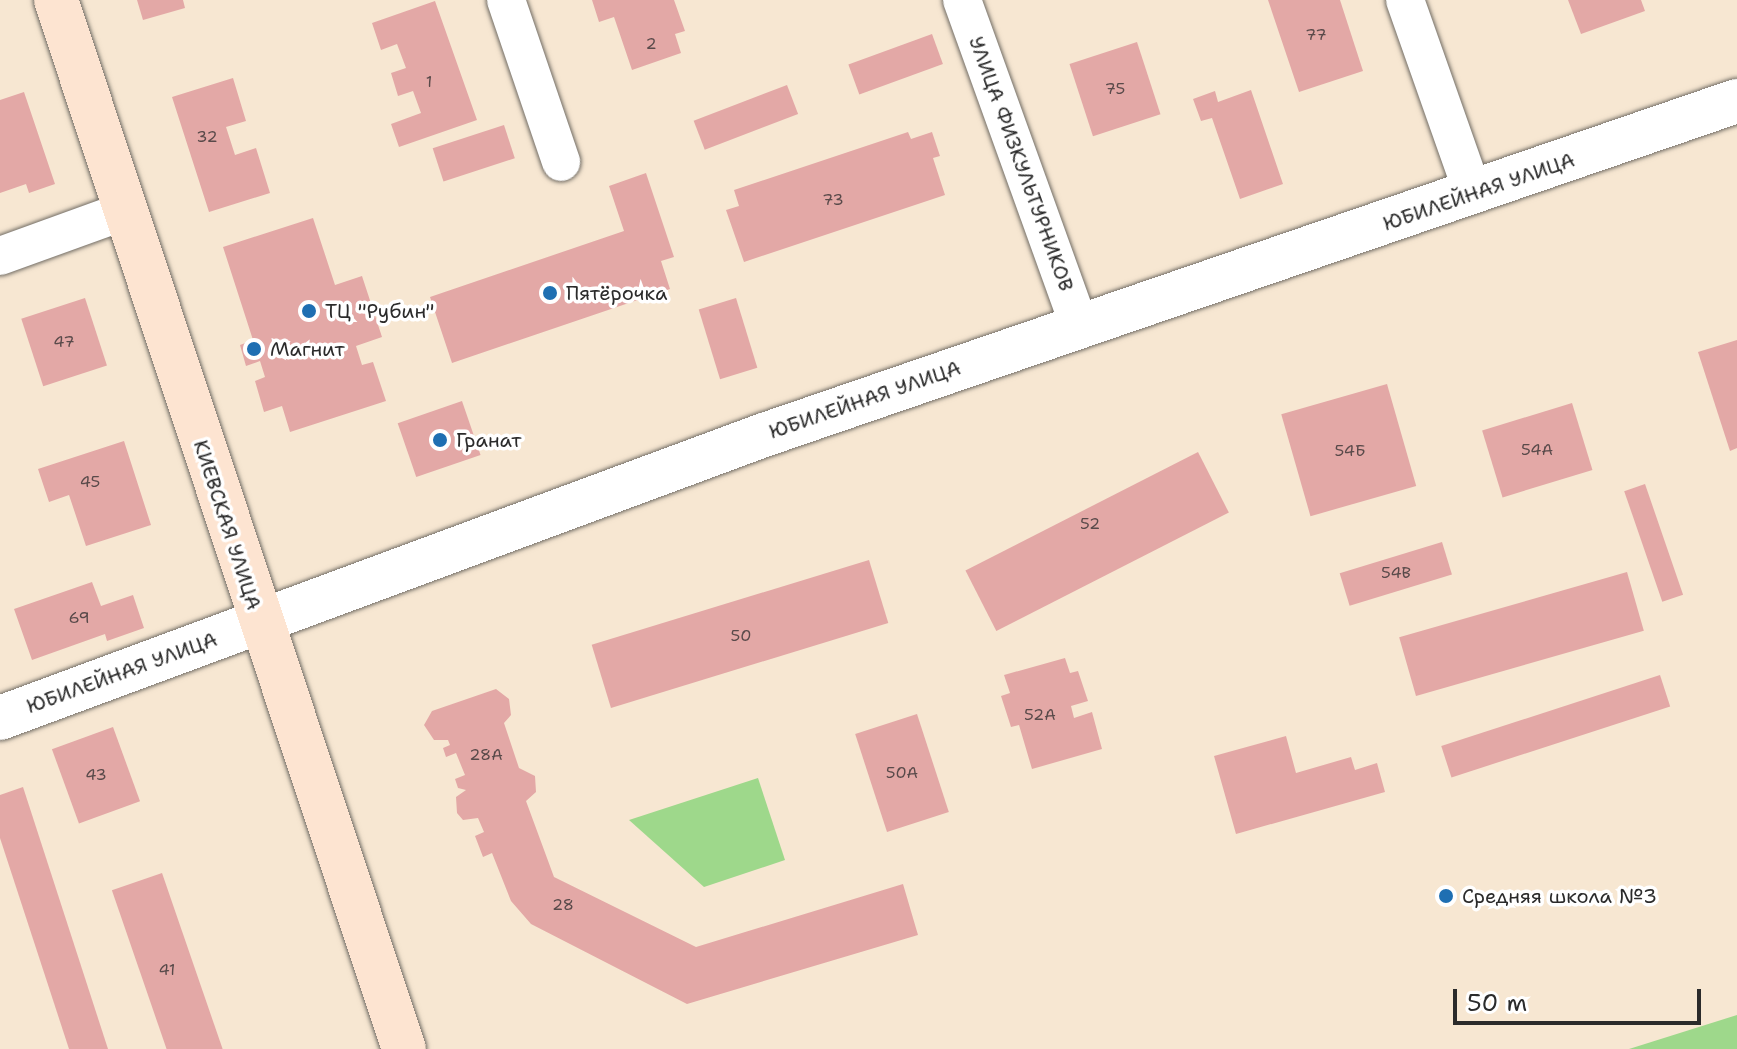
<!DOCTYPE html>
<html>
<head>
<meta charset="utf-8">
<style>
  body { margin:0 }
  #map { position:relative; width:1737px; height:1049px; overflow:hidden; background:#f7e7d2; font-family:"Shantell Sans",sans-serif }
  div>[style] { position:absolute }
  [style*='--x'] { left:calc(var(--x)*1px); top:calc(var(--y)*1px); width:calc(var(--w)*1px); rotate:calc(var(--a)*1deg) }
  .green>* { inset:0; background:#9ed88b }
  .building>* { inset:0; background:#e3a8a6; transform-origin:0 0 }
  .roads { filter:drop-shadow(0 0 2px #726d65) drop-shadow(0 0 2px #726d65) }
  .minor>* { height:38px; margin:-19px; padding:0 19px; transform-origin:19px; border-radius:19px; background:#fff }
  .tertiary>* { height:44px; margin:-22px; padding:0 22px; transform-origin:22px; border-radius:22px; background:#fff }
  .secondary>* { height:44px; margin:-22px; padding:0 22px; transform-origin:22px; border-radius:22px; background:#fde4d1 }
  .dots>* { width:22px; height:22px; translate:-50% -50%; box-sizing:border-box; border:4px solid #fff; border-radius:50% }
  span { translate:-50% -50%; white-space:nowrap; text-align:center; line-height:1.15; -webkit-text-stroke:7px #fff; paint-order:stroke }
  .number-label { font-size:16px; color:#594a4a }
  .number-label span { -webkit-text-stroke-width:0 }
  .street-label { font-size:20px; color:#2b2b2b }
  .poi-label { font-size:20px; color:#2b2b2b }
  .left { translate:0 -50%; text-align:left }
  .scale { position:absolute; left:1453px; top:989px; width:248px; height:36px; box-sizing:border-box; border:4px solid #2b2b2b; border-top:0; padding-left:10px; font-size:24px; line-height:28px; white-space:nowrap; color:#2b2b2b; -webkit-text-stroke:6px #fff; paint-order:stroke }
</style>
</head>
<body>
<div id="map">
  <div class="green">
    <div style="clip-path:polygon(758px 778px,785px 860px,704px 887px,629px 820px)"></div>
    <div style="clip-path:polygon(1737px 1015px,1737px 1049px,1629px 1049px)"></div>
  </div>
  <div class="building">
    <div style="clip-path:polygon(137px 0,183px 0,185px 8px,143px 20px)"></div>
    <div style="clip-path:polygon(592px 0,674px 0,685px 31px,675px 34px,681px 53px,632px 70px,614px 17px,599px 22px)"></div>
    <div style="clip-path:polygon(1268px 0,1340px 0,1363px 71px,1299px 92px)"></div>
    <div style="clip-path:polygon(1568px 0,1641px 0,1645px 11px,1581px 34px)"></div>
    <div style="clip-path:polygon(435px 1px,477px 120px,399px 147px,391px 124px,421px 113px,413px 91px,398px 96px,391px 73px,406px 68px,397px 44px,381px 50px,372px 23px)"></div>
    <div style="left:932px;top:34px;width:32px;height:89px;rotate:70deg"></div>
    <div style="left:1137px;top:42px;width:76px;height:71px;rotate:72deg"></div>
    <div style="clip-path:polygon(233px 78px,246px 121px,226px 127px,235px 155px,256px 148px,270px 193px,209px 212px,172px 97px)"></div>
    <div style="left:787px;top:85px;width:31px;height:100px;rotate:69deg"></div>
    <div style="clip-path:polygon(1251px 90px,1283px 184px,1240px 199px,1212px 118px,1201px 121px,1193px 99px,1215px 91px,1218px 102px)"></div>
    <div style="clip-path:polygon(24px 92px,55px 184px,29px 193px,26px 184px,0 193px,0 100px)"></div>
    <div style="left:504px;top:125px;width:35px;height:75px;rotate:72deg"></div>
    <div style="clip-path:polygon(908px 132px,911px 139px,932px 132px,940px 156px,933px 158px,945px 195px,744px 262px,726px 210px,739px 206px,734px 190px)"></div>
    <div style="clip-path:polygon(646px 173px,674px 257px,661px 261px,670px 289px,452px 363px,430px 297px,624px 231px,609px 186px)"></div>
    <div style="clip-path:polygon(313px 218px,335px 285px,362px 276px,382px 337px,356px 346px,362px 365px,373px 362px,386px 401px,290px 432px,282px 406px,264px 412px,255px 381px,265px 377px,260px 361px,246px 366px,240px 345px,253px 340px,223px 247px)"></div>
    <div style="left:85px;top:298px;width:71px;height:67px;rotate:72deg"></div>
    <div style="left:736px;top:298px;width:73px;height:39px;rotate:73deg"></div>
    <div style="clip-path:polygon(1737px 340px,1737px 448px,1730px 451px,1698px 352px)"></div>
    <div style="left:1387px;top:384px;width:106px;height:110px;rotate:74deg"></div>
    <div style="left:462px;top:401px;width:57px;height:68px;rotate:71deg"></div>
    <div style="left:1572px;top:403px;width:70px;height:94px;rotate:73deg"></div>
    <div style="clip-path:polygon(124px 441px,151px 525px,86px 546px,69px 495px,49px 502px,38px 469px)"></div>
    <div style="left:1198px;top:452px;width:68px;height:261px;rotate:63deg"></div>
    <div style="left:1645px;top:484px;width:117px;height:22px;rotate:71deg"></div>
    <div style="left:1442px;top:542px;width:34px;height:107px;rotate:73deg"></div>
    <div style="left:869px;top:560px;width:66px;height:290px;rotate:73deg"></div>
    <div style="left:1627px;top:572px;width:61px;height:237px;rotate:74deg"></div>
    <div style="clip-path:polygon(92px 582px,101px 606px,133px 595px,144px 628px,107px 641px,105px 634px,32px 660px,14px 609px)"></div>
    <div style="clip-path:polygon(1065px 658px,1070px 673px,1078px 671px,1088px 701px,1071px 706px,1074px 718px,1092px 712px,1102px 749px,1032px 769px,1019px 725px,1011px 727px,1001px 696px,1010px 693px,1004px 675px)"></div>
    <div style="left:1660px;top:675px;width:33px;height:230px;rotate:72deg"></div>
    <div style="clip-path:polygon(496px 689px,509px 699px,511px 715px,504px 723px,519px 768px,535px 776px,536px 792px,526px 801px,554px 877px,696px 947px,903px 884px,918px 935px,687px 1004px,531px 924px,511px 901px,492px 853px,483px 857px,475px 836px,484px 832px,478px 818px,463px 820px,457px 813px,456px 797px,466px 790px,458px 788px,455px 779px,465px 775px,456px 753px,446px 757px,443px 748px,450px 745px,448px 740px,434px 740px,424px 725px,432px 711px)"></div>
    <div style="left:917px;top:714px;width:103px;height:65px;rotate:72deg"></div>
    <div style="left:113px;top:727px;width:79px;height:65px;rotate:70deg"></div>
    <div style="clip-path:polygon(1286px 736px,1296px 773px,1351px 757px,1355px 770px,1377px 763px,1385px 792px,1236px 834px,1214px 756px)"></div>
    <div style="clip-path:polygon(23px 787px,108px 1049px,69px 1049px,0 838px,0 795px)"></div>
    <div style="left:162px;top:873px;width:186px;height:53px;rotate:71deg"></div>
  </div>
  <div class="roads">
    <div class="minor">
      <div style="--x:506;--y:0;--w:171;--a:71.2"></div>
      <div style="--x:962;--y:0;--w:349;--a:70.2"></div>
      <div style="--x:1405;--y:0;--w:205;--a:70.6"></div>
      <div style="--x:0;--y:256;--w:132;--a:-19.9"></div>
    </div>
    <div class="tertiary">
      <div style="--x:0;--y:718;--w:815;--a:-20.33"></div>
      <div style="--x:764;--y:435;--w:1029;--a:-18.95"></div>
    </div>
    <div class="secondary">
      <div style="--x:56;--y:0;--w:1105;--a:71.65"></div>
    </div>
  </div>
  <div class="dots">
    <div style="left:550px;top:293px;background:#1f6fb2"></div>
    <div style="left:309px;top:311px;background:#1f6fb2"></div>
    <div style="left:254px;top:349px;background:#1f6fb2"></div>
    <div style="left:440px;top:440px;background:#1f6fb2"></div>
    <div style="left:1446px;top:896px;background:#1f6fb2"></div>
  </div>
  <div class="number-label">
    <span style="left:1316px;top:35px">77</span>
    <span style="left:651px;top:44px">2</span>
    <span style="left:429px;top:82px">1</span>
    <span style="left:1115px;top:89px">75</span>
    <span style="left:207px;top:137px">32</span>
    <span style="left:833px;top:200px">73</span>
    <span style="left:64px;top:342px">47</span>
    <span style="left:1537px;top:450px">54А</span>
    <span style="left:1350px;top:451px">54Б</span>
    <span style="left:90px;top:482px">45</span>
    <span style="left:1090px;top:524px">52</span>
    <span style="left:1396px;top:573px">54В</span>
    <span style="left:79px;top:618px">69</span>
    <span style="left:741px;top:636px">50</span>
    <span style="left:1040px;top:715px">52А</span>
    <span style="left:486px;top:755px">28А</span>
    <span style="left:902px;top:773px">50А</span>
    <span style="left:96px;top:775px">43</span>
    <span style="left:563px;top:905px">28</span>
    <span style="left:167px;top:970px">41</span>
  </div>
  <div class="street-label">
    <span style="left:1021px;top:164px;rotate:70deg">УЛИЦА ФИЗКУЛЬТУРНИКОВ</span>
    <span style="left:1479px;top:192px;rotate:-19deg">ЮБИЛЕЙНАЯ УЛИЦА</span>
    <span style="left:865px;top:400px;rotate:-19deg">ЮБИЛЕЙНАЯ УЛИЦА</span>
    <span style="left:227px;top:525px;rotate:72deg">КИЕВСКАЯ УЛИЦА</span>
    <span style="left:122px;top:673px;rotate:-20deg">ЮБИЛЕЙНАЯ УЛИЦА</span>
  </div>
  <div class="poi-label">
    <span class="left" style="left:566px;top:293px">Пятёрочка</span>
    <span class="left" style="left:325px;top:311px">ТЦ "Рубин"</span>
    <span class="left" style="left:270px;top:349px">Магнит</span>
    <span class="left" style="left:456px;top:440px">Гранат</span>
    <span class="left" style="left:1462px;top:896px">Средняя школа №3</span>
  </div>
  <div class="scale">50 m</div>
</div>
</body>
</html>
